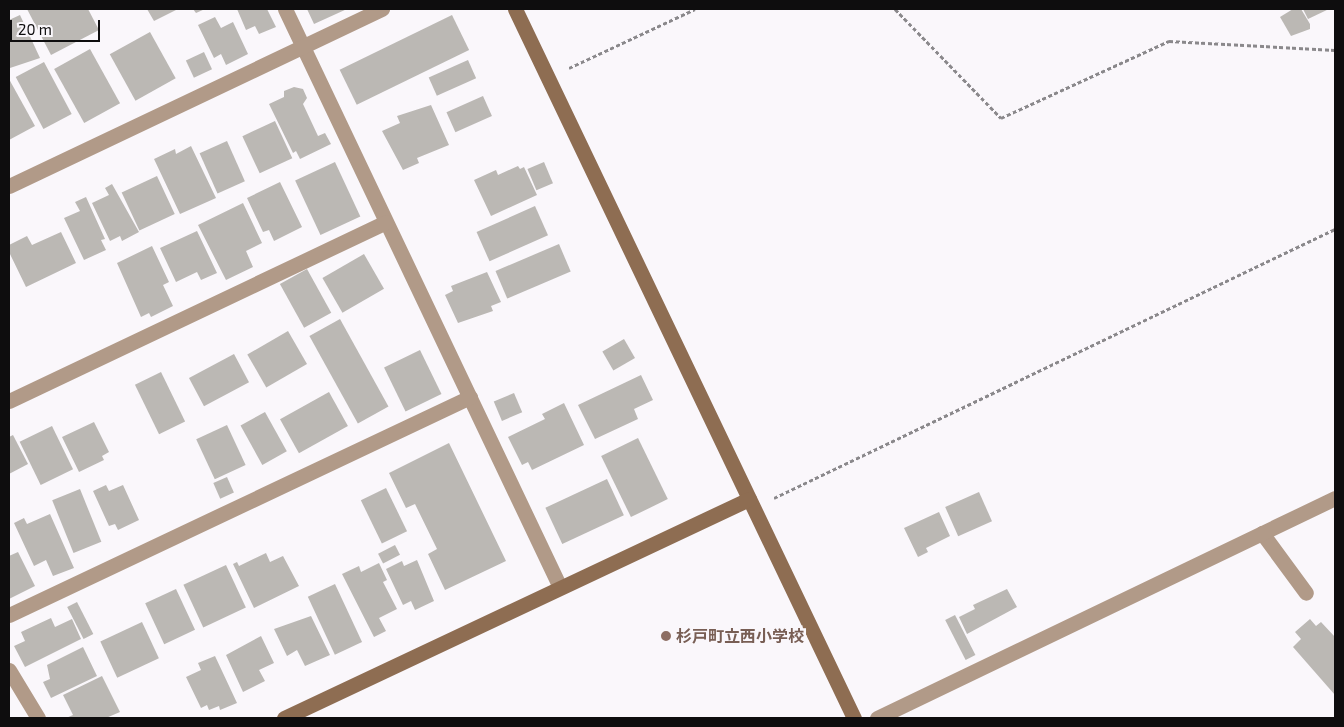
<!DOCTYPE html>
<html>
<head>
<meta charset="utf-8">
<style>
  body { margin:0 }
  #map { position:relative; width:1344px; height:727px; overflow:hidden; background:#faf7fb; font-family:"Exo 2","Noto Sans JP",sans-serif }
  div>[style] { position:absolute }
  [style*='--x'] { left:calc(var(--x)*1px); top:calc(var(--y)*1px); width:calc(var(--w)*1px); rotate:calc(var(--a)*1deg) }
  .building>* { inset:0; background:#bbb8b4; transform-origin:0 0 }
  .path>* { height:3px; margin-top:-1.5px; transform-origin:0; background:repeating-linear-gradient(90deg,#8a888b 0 4px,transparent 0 6.5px) }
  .lane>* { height:15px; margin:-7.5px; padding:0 7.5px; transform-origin:7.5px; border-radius:7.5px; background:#b19a88 }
  .street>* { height:15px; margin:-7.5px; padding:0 7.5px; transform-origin:7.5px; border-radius:7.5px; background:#b19a88 }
  .secondary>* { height:15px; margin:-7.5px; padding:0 7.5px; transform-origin:7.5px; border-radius:7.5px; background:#8e6d52 }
  .dots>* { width:14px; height:14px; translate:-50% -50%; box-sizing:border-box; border:2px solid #faf7fb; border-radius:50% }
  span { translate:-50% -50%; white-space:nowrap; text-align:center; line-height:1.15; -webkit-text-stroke:5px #faf7fb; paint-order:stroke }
  .education-label { font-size:16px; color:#785e54; font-weight:700 }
  .left { translate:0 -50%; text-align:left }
  .frame { position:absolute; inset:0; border:10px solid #0e0d0e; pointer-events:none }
  .scale { position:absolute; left:10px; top:20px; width:90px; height:22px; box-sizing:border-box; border:2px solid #0e0d0e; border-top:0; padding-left:6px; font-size:15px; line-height:18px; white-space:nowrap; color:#0e0d0e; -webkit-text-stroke:4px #faf7fb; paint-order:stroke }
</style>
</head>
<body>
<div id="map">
  <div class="building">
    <div style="clip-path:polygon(27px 9px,88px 9px,99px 30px,51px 55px)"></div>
    <div style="clip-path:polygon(147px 9px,178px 9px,154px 21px)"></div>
    <div style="clip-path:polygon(193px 9px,205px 9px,196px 13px)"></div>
    <div style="clip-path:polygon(237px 9px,267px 9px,276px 27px,259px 34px,255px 26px,246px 30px)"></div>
    <div style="clip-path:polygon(307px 9px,347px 9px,314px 24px)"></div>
    <div style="clip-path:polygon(1293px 9px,1301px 9px,1310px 24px,1310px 29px,1291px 36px,1280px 17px)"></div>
    <div style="clip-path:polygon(1303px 9px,1329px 9px,1308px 19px)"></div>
    <div style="clip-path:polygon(20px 15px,40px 58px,10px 68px,9px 20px)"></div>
    <div style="left:452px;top:15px;width:39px;height:125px;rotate:64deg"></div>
    <div style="clip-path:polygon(215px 17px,221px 28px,233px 22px,248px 54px,226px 65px,221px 54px,214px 58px,198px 25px)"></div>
    <div style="left:150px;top:32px;width:53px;height:46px;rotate:61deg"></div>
    <div style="left:90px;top:49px;width:62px;height:41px;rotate:61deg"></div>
    <div style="left:204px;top:52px;width:19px;height:20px;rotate:65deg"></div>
    <div style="left:468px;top:60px;width:20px;height:43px;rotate:66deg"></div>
    <div style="left:44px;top:62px;width:59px;height:32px;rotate:62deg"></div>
    <div style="clip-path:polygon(9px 79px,35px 126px,9px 140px)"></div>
    <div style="clip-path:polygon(294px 87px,303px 89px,307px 98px,303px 104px,318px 136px,325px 133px,331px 144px,300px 159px,296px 151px,293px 153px,269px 104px,284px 97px,284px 91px)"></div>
    <div style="left:483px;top:96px;width:22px;height:40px;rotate:66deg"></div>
    <div style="clip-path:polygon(431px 105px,449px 145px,417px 158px,419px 163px,403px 170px,382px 131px,400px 123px,397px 116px)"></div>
    <div style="left:275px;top:121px;width:41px;height:36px;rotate:65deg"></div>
    <div style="left:227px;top:141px;width:44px;height:30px;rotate:66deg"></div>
    <div style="clip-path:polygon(191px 146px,216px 198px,180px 214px,154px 159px,175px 149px,176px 154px)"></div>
    <div style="left:335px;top:162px;width:60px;height:44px;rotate:65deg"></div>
    <div style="left:544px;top:162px;width:23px;height:18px;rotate:67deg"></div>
    <div style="clip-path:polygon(518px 166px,520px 169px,524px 167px,537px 195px,491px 216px,474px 180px,496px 170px,498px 175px)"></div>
    <div style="left:157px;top:176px;width:42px;height:39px;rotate:65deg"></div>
    <div style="clip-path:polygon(280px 182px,302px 227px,274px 241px,269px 230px,263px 232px,247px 198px)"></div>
    <div style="clip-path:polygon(112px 184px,139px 232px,122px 241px,120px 236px,110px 241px,92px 203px,109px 195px,105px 188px)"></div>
    <div style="clip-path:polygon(86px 197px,105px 239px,101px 240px,106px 250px,84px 260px,64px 218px,80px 211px,75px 202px)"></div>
    <div style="clip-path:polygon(243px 203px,262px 243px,246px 251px,253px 267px,226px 280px,198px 225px)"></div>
    <div style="left:535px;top:206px;width:32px;height:64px;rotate:66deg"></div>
    <div style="clip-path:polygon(197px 231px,217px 273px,201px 280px,197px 272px,176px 282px,160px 248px)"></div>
    <div style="clip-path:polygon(61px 232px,76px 263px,26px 287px,9px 252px,9px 245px,27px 236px,32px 245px)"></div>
    <div style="left:559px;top:244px;width:30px;height:69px;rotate:67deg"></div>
    <div style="clip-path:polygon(152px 246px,169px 282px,163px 285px,173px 306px,151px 317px,149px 313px,141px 317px,117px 263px)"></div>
    <div style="left:364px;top:254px;width:40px;height:48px;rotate:60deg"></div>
    <div style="left:307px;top:269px;width:50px;height:31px;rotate:61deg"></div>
    <div style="clip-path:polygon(487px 272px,501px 302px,491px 306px,493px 311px,458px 323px,445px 295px,453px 291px,451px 286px)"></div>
    <div style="left:340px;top:319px;width:100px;height:35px;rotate:61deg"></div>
    <div style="left:288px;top:331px;width:38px;height:47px;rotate:60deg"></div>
    <div style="left:624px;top:339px;width:22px;height:25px;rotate:60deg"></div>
    <div style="left:420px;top:350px;width:49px;height:40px;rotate:64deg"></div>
    <div style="left:234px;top:354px;width:32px;height:51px;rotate:62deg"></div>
    <div style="left:161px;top:372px;width:55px;height:29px;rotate:64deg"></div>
    <div style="clip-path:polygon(641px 375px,653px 400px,634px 409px,638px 419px,595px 439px,578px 405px)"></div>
    <div style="left:329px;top:392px;width:39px;height:56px;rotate:61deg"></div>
    <div style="left:514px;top:393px;width:21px;height:22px;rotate:67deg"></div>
    <div style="clip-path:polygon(564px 403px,584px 445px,532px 470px,528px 462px,522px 465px,508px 437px,545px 419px,542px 414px)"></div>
    <div style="left:265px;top:412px;width:45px;height:28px;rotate:61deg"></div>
    <div style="clip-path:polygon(94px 422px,109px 452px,102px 456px,104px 460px,79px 472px,62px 437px)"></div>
    <div style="left:227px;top:425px;width:44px;height:34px;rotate:65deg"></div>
    <div style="left:52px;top:426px;width:48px;height:36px;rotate:64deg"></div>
    <div style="clip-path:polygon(13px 435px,28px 464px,9px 474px,9px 437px)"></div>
    <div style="left:638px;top:438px;width:68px;height:41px;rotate:64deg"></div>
    <div style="clip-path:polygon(449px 443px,506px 561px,445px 590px,428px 554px,437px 549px,415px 504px,406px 508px,389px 473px)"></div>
    <div style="left:227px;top:477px;width:17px;height:15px;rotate:66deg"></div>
    <div style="left:607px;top:479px;width:40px;height:68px;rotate:65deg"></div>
    <div style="clip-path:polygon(106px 485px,109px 491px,123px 485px,139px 520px,118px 530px,115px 524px,109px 526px,93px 491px)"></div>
    <div style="left:386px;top:488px;width:48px;height:28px;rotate:64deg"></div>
    <div style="left:80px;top:489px;width:57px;height:30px;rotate:68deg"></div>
    <div style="left:979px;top:492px;width:32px;height:37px;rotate:66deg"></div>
    <div style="clip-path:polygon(939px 512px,950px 536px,926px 548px,928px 552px,918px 557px,904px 528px)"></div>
    <div style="clip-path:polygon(50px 514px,74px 568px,53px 576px,46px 560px,34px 566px,14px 523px,24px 518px,27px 524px)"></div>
    <div style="left:395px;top:545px;width:11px;height:19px;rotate:63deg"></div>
    <div style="clip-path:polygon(18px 552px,35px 586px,9px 599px,9px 556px)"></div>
    <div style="clip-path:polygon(266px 553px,270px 562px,283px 556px,299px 586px,254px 608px,233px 564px,237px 562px,239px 566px)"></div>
    <div style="clip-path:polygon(417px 560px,434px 601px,415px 610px,411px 601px,403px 605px,386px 569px,402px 561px,404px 566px)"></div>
    <div style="clip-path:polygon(379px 563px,387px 580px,383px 582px,397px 609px,379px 618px,386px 631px,374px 637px,342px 574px,359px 566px,361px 572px)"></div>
    <div style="left:226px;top:565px;width:47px;height:47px;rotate:65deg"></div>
    <div style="left:335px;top:584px;width:64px;height:30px;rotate:65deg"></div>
    <div style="left:176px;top:589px;width:45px;height:34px;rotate:65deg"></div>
    <div style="clip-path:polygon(1007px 589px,1017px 607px,967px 634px,959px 617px,975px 609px,973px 605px)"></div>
    <div style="left:77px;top:602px;width:36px;height:11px;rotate:63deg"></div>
    <div style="left:955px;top:615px;width:45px;height:11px;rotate:63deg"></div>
    <div style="clip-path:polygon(311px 616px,330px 655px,305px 666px,297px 650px,287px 656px,274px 629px)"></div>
    <div style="clip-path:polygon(51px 618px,55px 627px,72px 619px,81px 639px,25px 667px,14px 646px,25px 641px,21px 632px)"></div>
    <div style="clip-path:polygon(1310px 619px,1316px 626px,1321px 622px,1335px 637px,1335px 695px,1293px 647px,1301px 639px,1295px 632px)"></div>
    <div style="left:142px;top:622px;width:40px;height:46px;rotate:65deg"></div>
    <div style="clip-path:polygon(261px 636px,274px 663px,259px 670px,265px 681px,243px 692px,226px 655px)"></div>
    <div style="clip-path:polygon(83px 647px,97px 676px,51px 698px,43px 682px,50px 679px,47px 665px)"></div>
    <div style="clip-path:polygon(215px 656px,237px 703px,220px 710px,219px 706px,209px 710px,207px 705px,201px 708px,186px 677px,201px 670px,198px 663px)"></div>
    <div style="clip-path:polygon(102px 676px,120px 712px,106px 718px,66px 718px,73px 715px,63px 695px)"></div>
  </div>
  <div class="path">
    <div style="--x:895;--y:9;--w:152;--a:45.8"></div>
    <div style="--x:1001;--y:118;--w:185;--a:-24.6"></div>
    <div style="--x:1169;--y:41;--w:166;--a:3.1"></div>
    <div style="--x:569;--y:68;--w:139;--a:-25.1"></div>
    <div style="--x:774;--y:498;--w:622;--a:-25.62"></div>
  </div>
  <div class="lane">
    <div style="--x:1262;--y:533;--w:74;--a:53.7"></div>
  </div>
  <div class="street">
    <div style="--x:285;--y:9;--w:640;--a:64.56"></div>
    <div style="--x:9;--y:186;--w:413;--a:-25.4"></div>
    <div style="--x:9;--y:401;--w:417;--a:-25.4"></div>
    <div style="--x:9;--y:615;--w:510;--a:-25.31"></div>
    <div style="--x:9;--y:670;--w:56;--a:58.9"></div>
    <div style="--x:877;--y:718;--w:508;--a:-25.66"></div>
  </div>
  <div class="secondary">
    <div style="--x:515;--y:9;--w:786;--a:64.45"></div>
    <div style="--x:284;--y:718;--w:514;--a:-25.22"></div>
  </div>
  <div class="dots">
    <div style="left:666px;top:636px;background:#8d6e63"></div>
  </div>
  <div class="education-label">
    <span class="left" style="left:676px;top:636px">杉戸町立西小学校</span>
  </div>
  <div class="frame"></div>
  <div class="scale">20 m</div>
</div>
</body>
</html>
